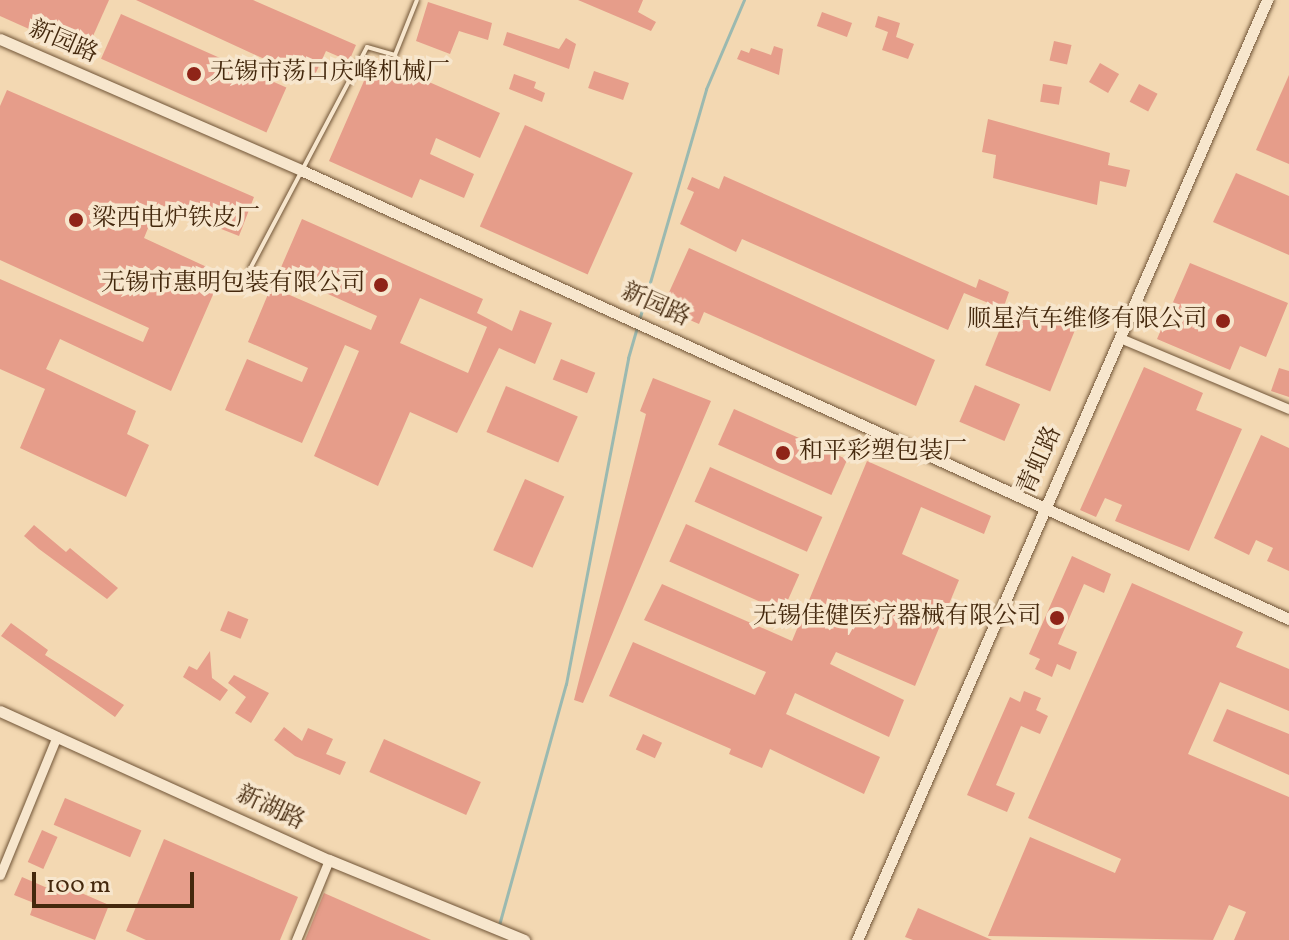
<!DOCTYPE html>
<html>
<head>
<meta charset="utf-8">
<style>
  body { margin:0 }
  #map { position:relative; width:1289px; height:940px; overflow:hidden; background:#f3d8b2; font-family:Vollkorn,"Noto Serif SC",serif }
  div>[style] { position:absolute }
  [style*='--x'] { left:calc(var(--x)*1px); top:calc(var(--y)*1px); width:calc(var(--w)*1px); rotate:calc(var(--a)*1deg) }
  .stream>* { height:3px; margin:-1.5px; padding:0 1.5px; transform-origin:1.5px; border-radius:1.5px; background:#9bb9b0 }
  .building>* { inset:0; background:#e69d8a; transform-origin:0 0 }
  .roads { filter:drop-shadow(0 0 2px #705436) drop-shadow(0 0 2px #705436) }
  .service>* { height:4px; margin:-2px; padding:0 2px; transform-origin:2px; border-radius:2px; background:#f7e6cd }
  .minor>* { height:9px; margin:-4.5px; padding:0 4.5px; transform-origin:4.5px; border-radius:4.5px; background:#f7e6cd }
  .tertiary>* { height:11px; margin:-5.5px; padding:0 5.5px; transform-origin:5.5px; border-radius:5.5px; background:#f7e6cd }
  .dots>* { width:22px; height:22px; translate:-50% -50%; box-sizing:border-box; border:4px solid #f7e6cd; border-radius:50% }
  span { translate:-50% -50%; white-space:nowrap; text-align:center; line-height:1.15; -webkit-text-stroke:7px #f7e6cd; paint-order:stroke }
  .street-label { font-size:24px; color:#44280d }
  .poi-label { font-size:24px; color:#44280d }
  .left { translate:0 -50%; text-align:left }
  .right { translate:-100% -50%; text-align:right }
  .scale { position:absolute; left:32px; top:872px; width:162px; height:36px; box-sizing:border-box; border:4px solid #44280d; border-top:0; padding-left:10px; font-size:24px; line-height:28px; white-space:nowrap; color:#44280d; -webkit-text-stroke:6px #f7e6cd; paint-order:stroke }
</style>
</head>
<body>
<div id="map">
  <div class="stream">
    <div style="--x:499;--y:925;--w:250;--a:-74.5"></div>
    <div style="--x:566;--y:684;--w:332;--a:-79.2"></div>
    <div style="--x:628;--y:358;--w:280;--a:-73.8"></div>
    <div style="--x:706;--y:89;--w:97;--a:-66.9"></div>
  </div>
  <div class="building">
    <div style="clip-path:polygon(0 0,109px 0,85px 54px,0 16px)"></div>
    <div style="clip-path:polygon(136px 0,253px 0,356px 45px,349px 61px,326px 51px,312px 81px)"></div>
    <div style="clip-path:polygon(578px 0,643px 0,638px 12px,656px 22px,651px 31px)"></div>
    <div style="clip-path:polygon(428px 2px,492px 23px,488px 40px,459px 31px,450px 54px,416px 41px)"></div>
    <div style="left:822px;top:12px;width:32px;height:15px;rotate:20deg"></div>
    <div style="left:121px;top:14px;width:181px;height:49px;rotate:24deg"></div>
    <div style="clip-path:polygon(878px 16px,900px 23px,896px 37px,914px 44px,908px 59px,882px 50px,888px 32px,875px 27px)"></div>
    <div style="clip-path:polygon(507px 32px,559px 49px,566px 38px,576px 44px,569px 69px,503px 45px)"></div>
    <div style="left:1054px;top:41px;width:18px;height:20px;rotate:13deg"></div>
    <div style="clip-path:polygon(774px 46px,783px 49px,779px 75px,737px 59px,741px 50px,749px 53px,751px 48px,771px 55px)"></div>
    <div style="clip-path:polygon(374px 58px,500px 113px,480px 158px,436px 138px,430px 154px,474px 174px,464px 198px,420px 179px,412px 198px,329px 161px)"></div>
    <div style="left:1100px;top:63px;width:22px;height:22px;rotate:30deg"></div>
    <div style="left:594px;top:71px;width:37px;height:18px;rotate:19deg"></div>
    <div style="clip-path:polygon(514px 74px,536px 82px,534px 88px,545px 93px,542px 102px,509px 89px)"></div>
    <div style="clip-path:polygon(1289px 75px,1289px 164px,1256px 150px)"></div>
    <div style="left:1043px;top:84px;width:19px;height:18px;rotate:9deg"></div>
    <div style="left:1139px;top:84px;width:21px;height:20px;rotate:28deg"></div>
    <div style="clip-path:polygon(7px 90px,254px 197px,239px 236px,158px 204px,144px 238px,222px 274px,171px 391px,60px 339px,46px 369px,136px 411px,127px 434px,149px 445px,126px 497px,20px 448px,45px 389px,0 369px,0 279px,143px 342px,149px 328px,0 260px,0 106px)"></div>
    <div style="clip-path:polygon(988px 119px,1110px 153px,1108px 165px,1130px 170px,1126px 187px,1100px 181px,1097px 205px,993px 178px,996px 155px,982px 152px)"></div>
    <div style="left:525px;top:125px;width:118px;height:111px;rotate:24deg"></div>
    <div style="clip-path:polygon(1236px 173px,1289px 196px,1289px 255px,1213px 222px)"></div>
    <div style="clip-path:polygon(724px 176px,976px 288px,979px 279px,1009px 292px,1003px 309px,964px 293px,948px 330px,742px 239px,736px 252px,680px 224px,694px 192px,687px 189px,692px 177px,719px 189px)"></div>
    <div style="clip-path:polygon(evenodd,302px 219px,483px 299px,477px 313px,512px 331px,520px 310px,552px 323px,535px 364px,499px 348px,457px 433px,410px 412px,378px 486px,314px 456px,359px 351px,345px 345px,302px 443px,225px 410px,247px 359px,302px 382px,308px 368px,248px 342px,271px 287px,371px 330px,377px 316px,279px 272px,302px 219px,420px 298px,487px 327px,468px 373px,400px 343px,420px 298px)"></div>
    <div style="clip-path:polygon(689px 248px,935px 360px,916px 406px,704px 312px,699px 324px,662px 308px)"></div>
    <div style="clip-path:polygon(1190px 263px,1288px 303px,1266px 357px,1240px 346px,1230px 370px,1157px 339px)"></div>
    <div style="left:1010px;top:304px;width:70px;height:66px;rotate:22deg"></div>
    <div style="left:561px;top:359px;width:37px;height:22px;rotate:22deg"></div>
    <div style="clip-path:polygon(1144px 367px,1203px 393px,1196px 410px,1242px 429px,1189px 551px,1115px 521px,1122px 505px,1105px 498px,1096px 517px,1080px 510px)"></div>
    <div style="clip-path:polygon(1279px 368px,1289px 371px,1289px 397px,1271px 391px)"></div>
    <div style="clip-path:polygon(653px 378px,711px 401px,583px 703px,574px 700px,646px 414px,640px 411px)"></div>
    <div style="left:975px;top:385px;width:49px;height:40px;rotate:23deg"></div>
    <div style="left:506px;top:386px;width:78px;height:50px;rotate:23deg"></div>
    <div style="left:734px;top:409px;width:124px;height:39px;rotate:24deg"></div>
    <div style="clip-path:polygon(1261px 435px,1289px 448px,1289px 571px,1267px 561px,1273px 548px,1256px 540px,1249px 555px,1214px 538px)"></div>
    <div style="clip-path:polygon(867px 461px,991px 516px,984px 534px,921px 507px,902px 554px,959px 580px,915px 686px,836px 652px,830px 664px,904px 700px,889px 737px,795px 693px,786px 714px,880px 757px,864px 794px,770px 749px,762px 768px,729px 754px,731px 749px,609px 696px,633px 642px,755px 695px,766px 672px,644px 620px,662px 584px,792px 641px)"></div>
    <div style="left:710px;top:467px;width:123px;height:38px;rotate:24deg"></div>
    <div style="left:525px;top:479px;width:43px;height:78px;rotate:24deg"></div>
    <div style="left:686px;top:524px;width:124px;height:41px;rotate:24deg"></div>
    <div style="clip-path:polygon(34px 525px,66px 552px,70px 548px,118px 588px,107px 599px,39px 549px,24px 536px)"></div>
    <div style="clip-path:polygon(1072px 556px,1111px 574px,1104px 593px,1084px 584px,1058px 644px,1077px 652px,1070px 670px,1057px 664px,1052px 677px,1035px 669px,1040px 659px,1029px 654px)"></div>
    <div style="clip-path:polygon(1132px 583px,1243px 632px,1236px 647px,1289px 669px,1289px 711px,1220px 682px,1188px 754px,1289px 797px,1289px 940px,1234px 940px,1246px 912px,1229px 905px,1213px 940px,988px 936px,1030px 837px,1115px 873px,1121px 859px,1028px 818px)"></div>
    <div style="left:228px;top:611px;width:22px;height:21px;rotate:22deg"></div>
    <div style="clip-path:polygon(11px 623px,48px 650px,45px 655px,124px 705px,115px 717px,1px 636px)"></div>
    <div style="clip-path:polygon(210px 651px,212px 678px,228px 690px,220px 701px,183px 677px,189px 666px,197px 670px)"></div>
    <div style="clip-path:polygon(234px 675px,269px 693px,251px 723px,235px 713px,246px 697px,228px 683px)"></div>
    <div style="clip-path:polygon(1024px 691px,1041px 698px,1036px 710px,1048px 716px,1040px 734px,1021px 726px,996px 785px,1015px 793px,1007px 812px,967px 795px,1010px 697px,1020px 702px)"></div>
    <div style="clip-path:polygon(1227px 709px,1289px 734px,1289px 775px,1213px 741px)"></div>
    <div style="clip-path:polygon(284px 727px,302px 741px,308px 728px,333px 739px,326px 754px,346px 762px,340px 775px,295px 756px,274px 740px)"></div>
    <div style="left:643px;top:734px;width:21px;height:17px;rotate:25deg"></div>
    <div style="left:384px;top:739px;width:106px;height:36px;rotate:24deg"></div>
    <div style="left:65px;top:798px;width:83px;height:29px;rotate:23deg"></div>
    <div style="left:42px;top:830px;width:17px;height:35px;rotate:24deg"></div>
    <div style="clip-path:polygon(164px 839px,298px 897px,280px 940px,146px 940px,126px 931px)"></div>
    <div style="clip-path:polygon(22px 877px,52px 890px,56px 882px,109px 905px,95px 940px,30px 915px,34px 903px,14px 895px)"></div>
    <div style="clip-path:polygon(324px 893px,431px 940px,305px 940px)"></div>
    <div style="clip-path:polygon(918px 908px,992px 940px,913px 940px,905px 937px)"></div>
  </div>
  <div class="roads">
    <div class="service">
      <div style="--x:250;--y:269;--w:251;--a:-62.2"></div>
      <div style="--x:367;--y:47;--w:29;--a:16"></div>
      <div style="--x:395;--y:55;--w:59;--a:-68.2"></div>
    </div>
    <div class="minor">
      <div style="--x:1120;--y:338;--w:183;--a:22.8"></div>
      <div style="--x:0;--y:875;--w:150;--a:-67.7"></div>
      <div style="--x:296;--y:940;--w:87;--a:-67.6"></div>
    </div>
    <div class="tertiary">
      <div style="--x:0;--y:39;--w:331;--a:23.5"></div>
      <div style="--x:303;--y:171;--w:1083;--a:24.44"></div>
      <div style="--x:0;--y:711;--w:361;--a:24.4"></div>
      <div style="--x:329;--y:860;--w:211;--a:22.3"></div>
      <div style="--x:857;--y:940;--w:1026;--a:-66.43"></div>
    </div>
  </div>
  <div class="dots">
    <div style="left:194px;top:74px;background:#8f2418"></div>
    <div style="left:76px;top:220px;background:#8f2418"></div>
    <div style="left:381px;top:285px;background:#8f2418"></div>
    <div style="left:1223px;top:321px;background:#8f2418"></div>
    <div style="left:783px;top:453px;background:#8f2418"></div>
    <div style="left:1057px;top:618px;background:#8f2418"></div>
  </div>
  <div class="street-label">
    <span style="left:63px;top:43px;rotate:23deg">新园路</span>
    <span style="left:655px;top:306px;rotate:24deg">新园路</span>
    <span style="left:1041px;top:461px;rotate:-66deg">青虹路</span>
    <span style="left:270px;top:809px;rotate:25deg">新湖路</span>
  </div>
  <div class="poi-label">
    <span class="left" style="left:210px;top:74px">无锡市荡口庆峰机械厂</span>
    <span class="left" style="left:92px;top:220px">梁西电炉铁皮厂</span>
    <span class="right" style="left:365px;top:285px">无锡市惠明包装有限公司</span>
    <span class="right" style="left:1207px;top:321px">顺星汽车维修有限公司</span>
    <span class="left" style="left:799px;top:453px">和平彩塑包装厂</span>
    <span class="right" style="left:1041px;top:618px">无锡佳健医疗器械有限公司</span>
  </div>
  <div class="scale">100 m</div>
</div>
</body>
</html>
